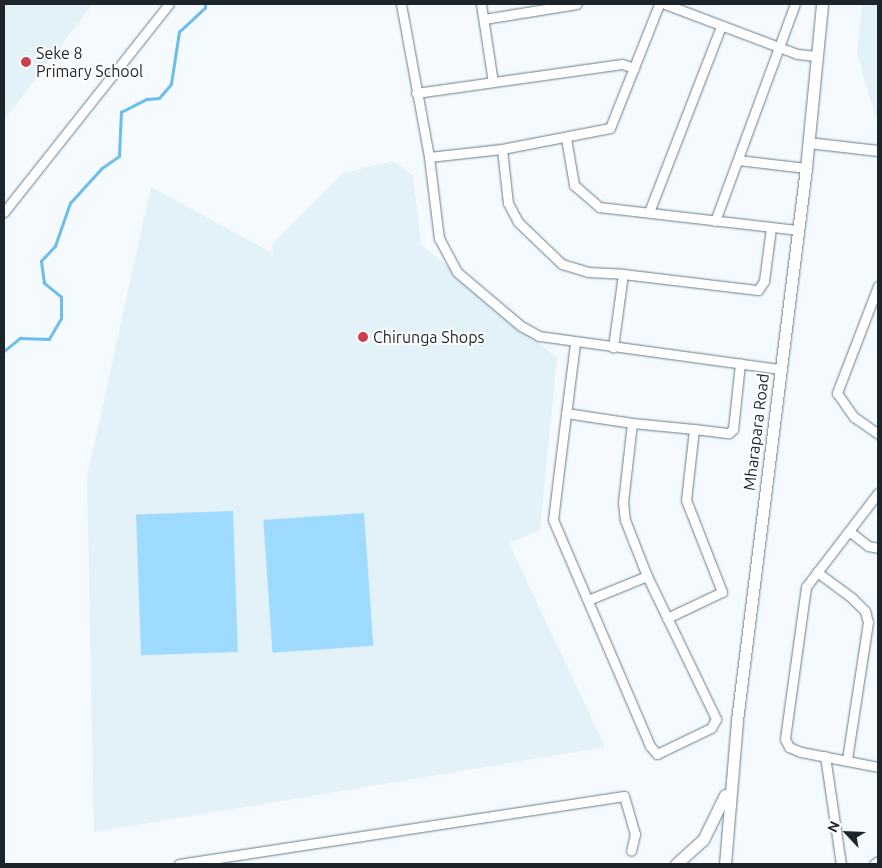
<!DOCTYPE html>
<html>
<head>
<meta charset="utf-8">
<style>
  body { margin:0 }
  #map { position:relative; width:882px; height:868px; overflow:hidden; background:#f5fafe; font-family:Ubuntu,sans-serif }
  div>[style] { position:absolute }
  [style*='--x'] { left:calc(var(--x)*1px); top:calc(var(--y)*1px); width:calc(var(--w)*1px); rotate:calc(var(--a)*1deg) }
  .built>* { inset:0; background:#e3f1f9 }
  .green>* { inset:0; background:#9fdbfe; transform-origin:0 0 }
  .stream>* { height:2.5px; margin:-1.25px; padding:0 1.25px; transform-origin:1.25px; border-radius:1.25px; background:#6cbeea }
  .roads { filter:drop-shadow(0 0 1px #657e8c) drop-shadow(0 0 1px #657e8c) }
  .minor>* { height:9px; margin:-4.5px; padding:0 4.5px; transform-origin:4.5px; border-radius:4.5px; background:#fff }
  .tertiary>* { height:10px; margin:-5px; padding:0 5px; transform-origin:5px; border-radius:5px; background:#fff }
  .secondary>* { height:11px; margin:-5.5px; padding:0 5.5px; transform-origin:5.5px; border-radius:5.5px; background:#fff }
  .dots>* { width:14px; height:14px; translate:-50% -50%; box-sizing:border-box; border:2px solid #fff; border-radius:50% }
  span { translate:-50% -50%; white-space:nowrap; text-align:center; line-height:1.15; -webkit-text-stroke:4px #fff; paint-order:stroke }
  .poi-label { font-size:16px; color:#1b252b }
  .left { translate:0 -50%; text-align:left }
  .street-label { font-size:16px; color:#1b252b }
  .frame { position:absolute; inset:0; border:5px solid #1b252b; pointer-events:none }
  .north { position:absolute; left:822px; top:808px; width:50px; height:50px; -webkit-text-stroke:4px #fff; paint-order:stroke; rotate:295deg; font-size:14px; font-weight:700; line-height:20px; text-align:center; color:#1b252b }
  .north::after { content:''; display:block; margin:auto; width:18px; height:22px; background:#1b252b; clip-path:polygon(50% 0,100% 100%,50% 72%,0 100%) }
</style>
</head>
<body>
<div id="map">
  <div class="built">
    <div style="clip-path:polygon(4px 4px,93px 4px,4px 120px)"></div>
    <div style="clip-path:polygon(862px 4px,878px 4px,878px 124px,857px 54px)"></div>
    <div style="clip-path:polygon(393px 161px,413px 175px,421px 244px,557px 358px,540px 530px,509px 543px,605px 747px,94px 832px,87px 477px,151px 187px,274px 254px,272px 244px,343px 173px)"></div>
  </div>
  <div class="green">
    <div style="left:233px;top:511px;width:141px;height:97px;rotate:88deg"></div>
    <div style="left:364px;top:513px;width:133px;height:101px;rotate:86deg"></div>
  </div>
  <div class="stream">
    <div style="--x:4;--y:351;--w:21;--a:-39"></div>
    <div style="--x:20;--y:338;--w:29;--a:2"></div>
    <div style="--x:49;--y:339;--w:24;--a:-60"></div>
    <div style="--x:61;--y:318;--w:21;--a:-90"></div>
    <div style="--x:61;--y:297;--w:22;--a:-141"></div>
    <div style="--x:44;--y:283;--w:22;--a:-98"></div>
    <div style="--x:41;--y:261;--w:21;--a:-47"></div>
    <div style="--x:55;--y:246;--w:46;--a:-70.8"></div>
    <div style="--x:70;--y:203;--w:47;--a:-47.6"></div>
    <div style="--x:102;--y:168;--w:21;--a:-35"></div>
    <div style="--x:119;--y:156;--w:44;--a:-87.4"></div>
    <div style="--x:121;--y:112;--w:29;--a:-27"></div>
    <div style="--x:147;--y:99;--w:12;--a:-5"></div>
    <div style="--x:159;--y:98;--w:18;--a:-49"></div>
    <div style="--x:171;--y:84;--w:53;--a:-81.3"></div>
    <div style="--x:179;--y:32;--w:35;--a:-43"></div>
    <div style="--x:205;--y:8;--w:4;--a:-90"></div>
  </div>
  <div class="roads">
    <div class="minor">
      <div style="--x:401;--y:4;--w:156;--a:79.6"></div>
      <div style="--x:429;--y:157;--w:82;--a:83"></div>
      <div style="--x:439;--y:238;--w:38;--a:62"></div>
      <div style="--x:457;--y:272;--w:84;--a:40.2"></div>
      <div style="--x:521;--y:326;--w:21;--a:29"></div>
      <div style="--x:539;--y:336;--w:243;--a:7.8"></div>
      <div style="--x:481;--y:4;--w:79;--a:81.3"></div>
      <div style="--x:665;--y:4;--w:141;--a:20.7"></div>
      <div style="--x:797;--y:54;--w:19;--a:6"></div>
      <div style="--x:484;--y:19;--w:94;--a:-9.2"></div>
      <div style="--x:416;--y:93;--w:208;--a:-8"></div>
      <div style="--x:622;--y:64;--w:13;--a:18"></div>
      <div style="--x:566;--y:138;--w:48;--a:80.3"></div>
      <div style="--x:574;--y:185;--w:33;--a:41"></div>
      <div style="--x:599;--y:207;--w:201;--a:6.6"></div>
      <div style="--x:502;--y:149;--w:110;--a:-11"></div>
      <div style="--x:610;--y:128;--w:133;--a:-68.4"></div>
      <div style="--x:429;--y:157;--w:73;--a:-6.3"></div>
      <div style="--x:502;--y:149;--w:54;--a:83.7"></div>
      <div style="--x:508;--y:203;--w:21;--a:62"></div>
      <div style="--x:518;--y:222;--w:61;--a:43.7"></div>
      <div style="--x:562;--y:264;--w:27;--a:17"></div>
      <div style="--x:588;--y:272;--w:35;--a:3"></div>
      <div style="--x:623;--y:274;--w:74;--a:97.8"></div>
      <div style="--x:738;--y:160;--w:68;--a:6.7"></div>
      <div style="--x:4;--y:212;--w:265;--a:-51.6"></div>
      <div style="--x:649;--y:212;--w:199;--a:-68.8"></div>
      <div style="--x:715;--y:221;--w:231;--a:-69.8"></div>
      <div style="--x:623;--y:274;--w:136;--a:6.8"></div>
      <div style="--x:758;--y:290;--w:11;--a:-56"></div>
      <div style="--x:764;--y:281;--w:53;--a:-82.5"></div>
      <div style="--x:878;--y:286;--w:115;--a:111"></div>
      <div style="--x:837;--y:393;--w:29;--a:55"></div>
      <div style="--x:854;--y:417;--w:29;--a:35"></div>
      <div style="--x:566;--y:413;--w:67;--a:8.6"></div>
      <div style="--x:632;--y:423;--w:80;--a:96.5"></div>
      <div style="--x:623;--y:502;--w:18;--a:84"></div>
      <div style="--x:625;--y:520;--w:60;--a:68.6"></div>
      <div style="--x:647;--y:576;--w:159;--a:64.2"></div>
      <div style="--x:716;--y:719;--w:10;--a:119"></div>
      <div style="--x:711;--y:728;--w:60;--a:154.3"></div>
      <div style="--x:657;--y:754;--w:11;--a:-131"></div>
      <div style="--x:650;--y:746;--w:246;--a:-113.2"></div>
      <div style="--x:553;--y:520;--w:58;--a:-83.1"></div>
      <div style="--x:560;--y:462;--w:120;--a:-82.8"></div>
      <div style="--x:632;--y:423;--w:62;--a:5.5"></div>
      <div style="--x:694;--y:429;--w:71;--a:96.4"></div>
      <div style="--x:686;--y:500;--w:99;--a:68.6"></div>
      <div style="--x:722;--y:592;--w:61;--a:154.7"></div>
      <div style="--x:694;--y:429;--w:35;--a:7"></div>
      <div style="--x:729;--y:433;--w:6;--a:-45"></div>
      <div style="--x:733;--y:429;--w:66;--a:-83.9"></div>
      <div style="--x:878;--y:493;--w:118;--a:127.5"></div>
      <div style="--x:806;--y:587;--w:153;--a:97.9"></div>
      <div style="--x:785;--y:739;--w:9;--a:63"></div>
      <div style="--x:789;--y:747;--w:13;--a:23"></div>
      <div style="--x:801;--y:752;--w:78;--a:11"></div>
      <div style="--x:849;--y:531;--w:24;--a:38"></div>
      <div style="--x:868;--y:546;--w:10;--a:11"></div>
      <div style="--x:817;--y:572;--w:44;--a:36.6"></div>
      <div style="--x:852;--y:598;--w:18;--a:45"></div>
      <div style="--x:865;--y:611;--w:11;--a:75"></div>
      <div style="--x:868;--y:622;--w:139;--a:98.7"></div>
      <div style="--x:588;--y:600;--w:64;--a:-22.1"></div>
      <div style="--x:825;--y:756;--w:109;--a:81.6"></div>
      <div style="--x:179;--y:864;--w:450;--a:-8.7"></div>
      <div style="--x:624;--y:796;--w:40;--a:74"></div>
      <div style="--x:635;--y:834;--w:17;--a:103"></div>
      <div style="--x:874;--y:864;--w:5;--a:-37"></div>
    </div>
    <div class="tertiary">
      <div style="--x:809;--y:143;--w:69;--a:6.6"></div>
    </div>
    <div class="secondary">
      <div style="--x:676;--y:864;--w:36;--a:-42"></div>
      <div style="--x:703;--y:840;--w:50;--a:-63.9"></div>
      <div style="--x:725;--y:864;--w:144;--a:-85.2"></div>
      <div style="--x:737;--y:720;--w:556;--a:-82.87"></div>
      <div style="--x:806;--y:168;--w:165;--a:-84.4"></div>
    </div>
  </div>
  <div class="dots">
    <div style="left:26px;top:62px;background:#cd3d50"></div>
    <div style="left:363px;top:337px;background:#cd3d50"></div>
  </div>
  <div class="poi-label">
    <span class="left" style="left:36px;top:62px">Seke 8<br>Primary School</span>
    <span class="left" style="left:373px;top:337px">Chirunga Shops</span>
  </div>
  <div class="street-label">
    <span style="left:756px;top:432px;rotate:-83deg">Mharapara Road</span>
  </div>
  <div class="frame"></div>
  <div class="north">N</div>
</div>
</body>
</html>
